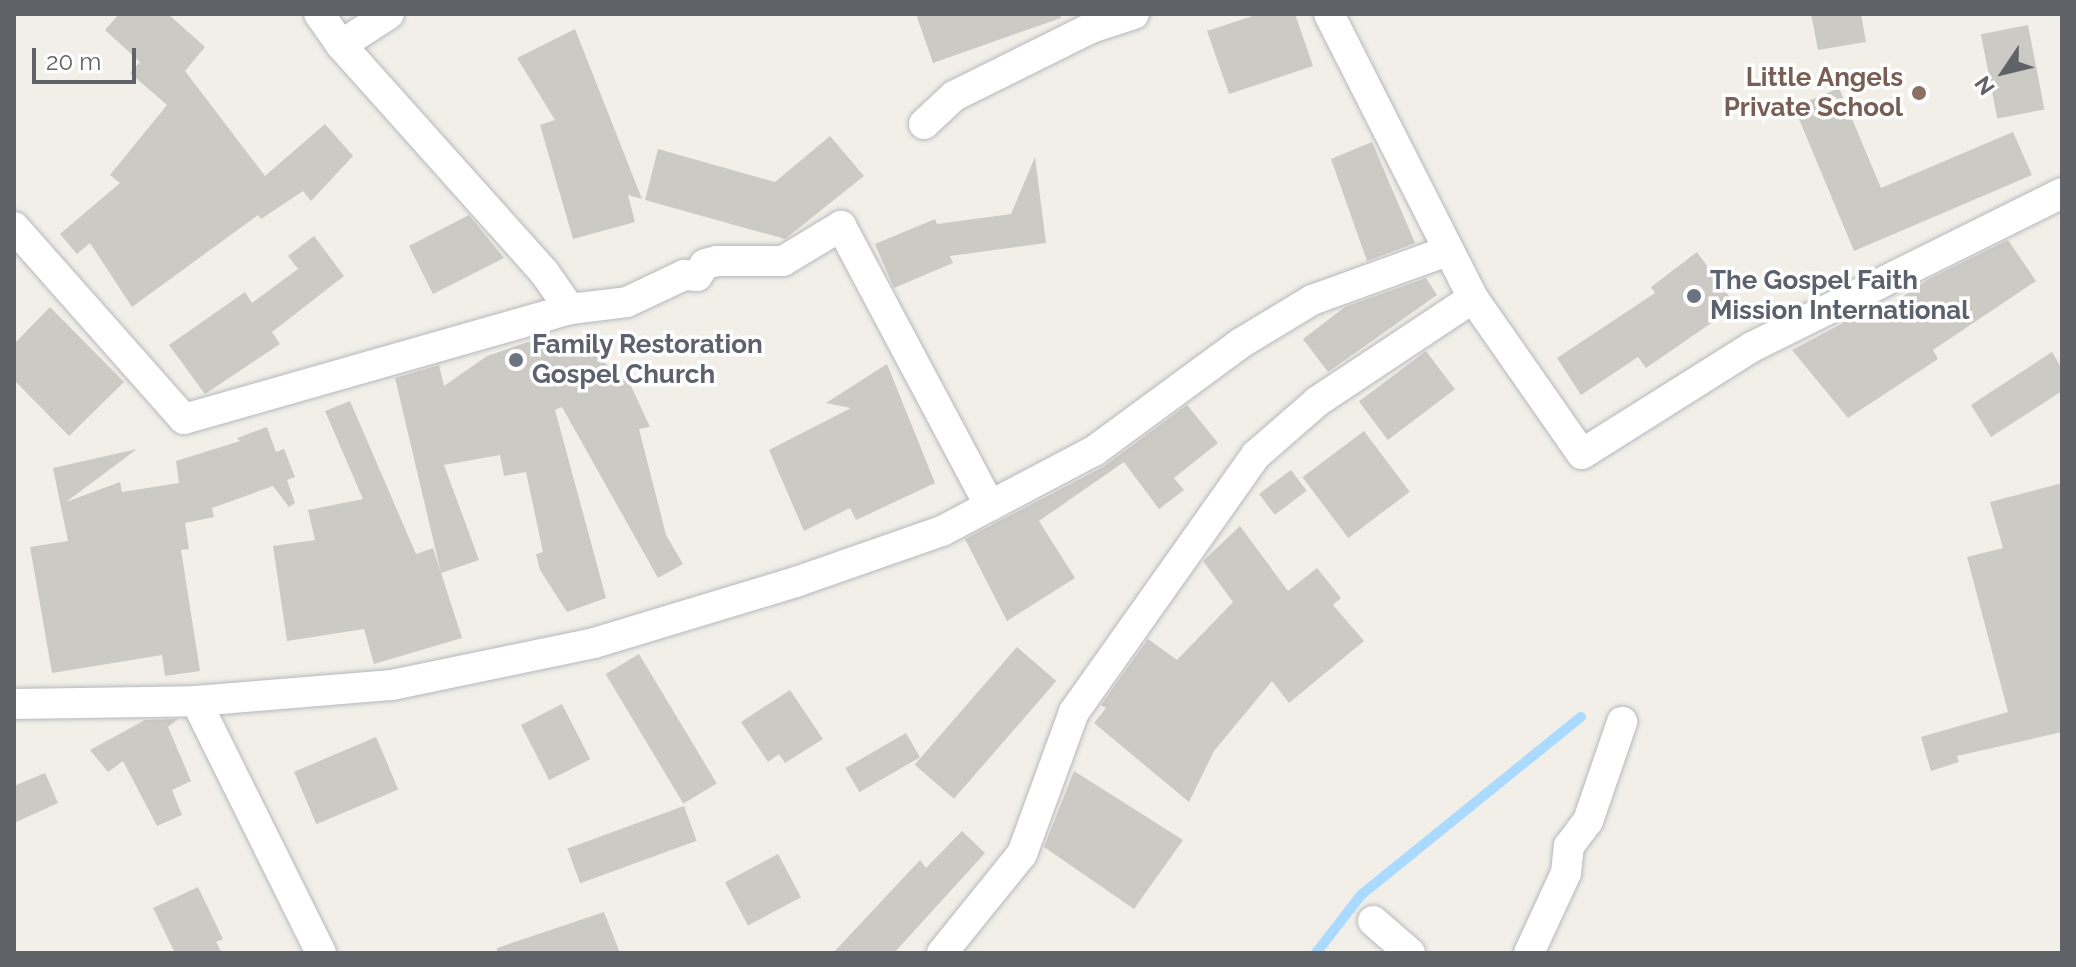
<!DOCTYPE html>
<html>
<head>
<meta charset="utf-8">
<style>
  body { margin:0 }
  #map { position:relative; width:2076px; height:967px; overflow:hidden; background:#f1efe8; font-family:Raleway,sans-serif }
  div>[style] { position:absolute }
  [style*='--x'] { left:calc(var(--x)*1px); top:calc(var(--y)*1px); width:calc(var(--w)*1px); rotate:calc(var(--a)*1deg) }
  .stream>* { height:10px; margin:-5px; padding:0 5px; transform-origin:5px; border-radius:5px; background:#aadaff }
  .building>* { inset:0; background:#cccac5; transform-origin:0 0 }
  .roads { filter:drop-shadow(0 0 2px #b5b8bc) drop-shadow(0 0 2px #b5b8bc) }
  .street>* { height:30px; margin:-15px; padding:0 15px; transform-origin:15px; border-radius:15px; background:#fff }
  .dots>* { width:22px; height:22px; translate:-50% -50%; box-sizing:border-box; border:4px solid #fff; border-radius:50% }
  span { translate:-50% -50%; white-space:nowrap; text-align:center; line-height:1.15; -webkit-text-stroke:7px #fff; paint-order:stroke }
  .education-label { font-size:26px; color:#785e54; font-weight:700 }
  .right { translate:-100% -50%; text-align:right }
  .worship-label { font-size:26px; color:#5b616d; font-weight:700 }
  .left { translate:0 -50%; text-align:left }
  .frame { position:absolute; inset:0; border:16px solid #5f6368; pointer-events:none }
  .north { position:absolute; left:1964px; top:32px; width:80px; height:80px; -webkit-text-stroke:6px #fff; paint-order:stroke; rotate:235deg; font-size:22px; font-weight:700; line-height:32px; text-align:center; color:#5f6368 }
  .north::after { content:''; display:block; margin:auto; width:28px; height:36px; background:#5f6368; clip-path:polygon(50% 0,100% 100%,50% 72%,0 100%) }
  .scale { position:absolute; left:32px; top:48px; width:104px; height:36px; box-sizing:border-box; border:4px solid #5f6368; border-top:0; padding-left:10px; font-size:24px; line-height:28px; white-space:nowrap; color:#5f6368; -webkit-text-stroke:6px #fff; paint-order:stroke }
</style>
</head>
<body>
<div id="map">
  <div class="stream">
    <div style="--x:1316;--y:953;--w:73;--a:-52.2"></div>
    <div style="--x:1361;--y:895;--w:283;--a:-39"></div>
  </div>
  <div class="building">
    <div style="clip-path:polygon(119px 14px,168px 14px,205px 47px,185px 71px,265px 176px,325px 124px,353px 156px,311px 201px,303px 191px,261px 219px,258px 215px,132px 307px,90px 243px,77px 254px,60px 234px,120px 183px,110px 175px,167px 105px,130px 73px,140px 62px,105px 30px)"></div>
    <div style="clip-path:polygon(916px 14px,1060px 14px,1061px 18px,933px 63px)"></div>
    <div style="clip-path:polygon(1259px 14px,1295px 14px,1313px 66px,1229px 94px,1207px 31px)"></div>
    <div style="clip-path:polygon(1811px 14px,1861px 14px,1866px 42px,1818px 50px)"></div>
    <div style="left:2028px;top:25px;width:86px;height:48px;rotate:79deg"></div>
    <div style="clip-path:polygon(575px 29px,642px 199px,628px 195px,635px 222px,573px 239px,540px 125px,555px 120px,517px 58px)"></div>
    <div style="clip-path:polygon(1839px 88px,1881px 188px,2013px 132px,2032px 175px,1854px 251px,1794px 107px)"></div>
    <div style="clip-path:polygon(830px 136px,864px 176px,785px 239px,645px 200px,658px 149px,775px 182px)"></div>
    <div style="clip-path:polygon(1372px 142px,1415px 243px,1367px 261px,1331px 159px)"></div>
    <div style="clip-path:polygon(1035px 157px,1046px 243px,950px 256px,953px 263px,894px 288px,875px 244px,935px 219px,937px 224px,1011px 214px)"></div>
    <div style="clip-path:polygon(469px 215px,504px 258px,433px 294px,409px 246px)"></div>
    <div style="clip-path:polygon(314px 236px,344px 276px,272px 332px,280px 344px,205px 394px,169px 345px,245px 292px,252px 303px,298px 269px,288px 256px)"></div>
    <div style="clip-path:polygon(2008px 240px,2036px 281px,1933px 350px,1938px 359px,1848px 418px,1792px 350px,1877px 305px,1881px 311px,1929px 279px)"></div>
    <div style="clip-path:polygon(1697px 252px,1736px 306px,1646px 368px,1638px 357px,1581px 395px,1557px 358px,1655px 293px,1651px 287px)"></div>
    <div style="clip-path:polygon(1426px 278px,1437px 295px,1328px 372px,1303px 339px,1345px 307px)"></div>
    <div style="clip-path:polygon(50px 307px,124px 382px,69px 436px,14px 380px,14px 344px)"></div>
    <div style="clip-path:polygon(528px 342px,574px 346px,596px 355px,631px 386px,650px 427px,639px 429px,666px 535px,683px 564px,658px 578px,562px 407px,555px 410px,606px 598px,567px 612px,540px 570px,536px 554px,543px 552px,526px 472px,504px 476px,500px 455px,444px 465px,479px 560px,441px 573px,395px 378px,439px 365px,444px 386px,487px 356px)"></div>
    <div style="left:1426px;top:351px;width:48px;height:84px;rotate:53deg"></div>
    <div style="clip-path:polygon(2052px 352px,2062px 369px,2062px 391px,1991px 437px,1971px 405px)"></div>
    <div style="clip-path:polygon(887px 364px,935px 483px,856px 520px,850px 508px,804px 531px,769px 450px,851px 408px,826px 403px)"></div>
    <div style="clip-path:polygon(350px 401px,416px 554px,433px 548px,462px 638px,374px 664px,364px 629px,287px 641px,273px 546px,315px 540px,308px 510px,363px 499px,325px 411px)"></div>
    <div style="clip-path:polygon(1187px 405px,1218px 443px,1174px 478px,1184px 490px,1159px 509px,1124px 462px,1039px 521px,1075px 578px,1007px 621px,965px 539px,1103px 467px)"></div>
    <div style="clip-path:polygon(267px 427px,276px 452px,284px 449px,295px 477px,287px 480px,295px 503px,289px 507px,273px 486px,212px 508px,214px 517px,185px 523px,189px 549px,181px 550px,200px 671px,165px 676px,162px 655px,52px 673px,30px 547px,68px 541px,53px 468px,137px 449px,66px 502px,120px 482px,122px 492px,179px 483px,176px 461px,240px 441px,237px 438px)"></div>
    <div style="left:1364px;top:431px;width:76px;height:77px;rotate:53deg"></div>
    <div style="left:1291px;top:470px;width:26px;height:40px;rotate:53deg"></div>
    <div style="clip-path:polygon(2062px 483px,2062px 732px,1957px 756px,1959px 762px,1931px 771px,1921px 737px,2008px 712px,1967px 557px,2003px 548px,1990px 502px)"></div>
    <div style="clip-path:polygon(1240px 526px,1288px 591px,1317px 568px,1341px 598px,1333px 605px,1364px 641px,1289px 703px,1272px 681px,1214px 751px,1189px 802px,1094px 723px,1106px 708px,1101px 705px,1148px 639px,1177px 660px,1233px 602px,1203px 561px)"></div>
    <div style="left:1017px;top:647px;width:52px;height:156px;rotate:41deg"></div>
    <div style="left:639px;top:654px;width:151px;height:39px;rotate:59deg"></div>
    <div style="clip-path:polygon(790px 690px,823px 739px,785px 763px,779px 754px,768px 762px,741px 722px)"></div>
    <div style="left:562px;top:704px;width:62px;height:46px;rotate:63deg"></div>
    <div style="clip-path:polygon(178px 719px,168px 727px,191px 781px,172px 790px,182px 815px,157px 826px,123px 761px,108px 772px,90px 750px,145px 720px)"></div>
    <div style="left:906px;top:733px;width:28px;height:70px;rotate:60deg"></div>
    <div style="left:376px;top:737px;width:57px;height:89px;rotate:67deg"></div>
    <div style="clip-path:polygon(1074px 771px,1183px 840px,1134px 909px,1044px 847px)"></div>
    <div style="clip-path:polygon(45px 773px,58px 803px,14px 823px,14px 786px)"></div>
    <div style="left:684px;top:806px;width:37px;height:124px;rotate:70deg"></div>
    <div style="clip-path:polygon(962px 831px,985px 853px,894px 953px,833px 953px,920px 860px,926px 868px)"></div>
    <div style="left:778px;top:854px;width:49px;height:60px;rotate:62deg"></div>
    <div style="clip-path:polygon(198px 887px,223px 939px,216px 942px,222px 953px,175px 953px,153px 908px)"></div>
    <div style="clip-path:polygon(604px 912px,620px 953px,497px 953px,497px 948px)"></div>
  </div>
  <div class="roads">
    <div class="street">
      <div style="--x:1329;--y:14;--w:318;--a:63.1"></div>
      <div style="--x:1473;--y:298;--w:190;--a:55.1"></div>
      <div style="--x:1582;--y:454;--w:201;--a:-32.2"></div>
      <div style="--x:1752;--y:347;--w:346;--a:-26.4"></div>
      <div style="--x:341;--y:45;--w:57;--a:-32.9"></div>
      <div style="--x:924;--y:124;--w:41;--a:-43"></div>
      <div style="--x:954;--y:96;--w:153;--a:-26.4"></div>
      <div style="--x:1091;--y:28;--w:45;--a:-18"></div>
      <div style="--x:14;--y:227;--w:256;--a:48.5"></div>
      <div style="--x:184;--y:419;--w:401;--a:-15.9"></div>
      <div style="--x:570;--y:309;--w:45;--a:-125.1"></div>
      <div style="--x:544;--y:272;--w:305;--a:-131.8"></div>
      <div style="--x:341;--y:45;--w:38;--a:-125"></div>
      <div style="--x:570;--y:309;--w:57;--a:-7"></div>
      <div style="--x:627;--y:302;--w:63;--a:-25.3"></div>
      <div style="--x:684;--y:275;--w:13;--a:4"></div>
      <div style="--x:697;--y:276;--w:14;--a:-56"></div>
      <div style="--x:705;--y:264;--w:12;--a:-14"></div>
      <div style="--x:717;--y:261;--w:66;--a:0"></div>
      <div style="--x:783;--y:261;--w:68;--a:-31.1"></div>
      <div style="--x:841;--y:226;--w:317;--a:62"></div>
      <div style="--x:196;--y:701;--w:281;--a:63.6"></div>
      <div style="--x:14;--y:704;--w:182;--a:-0.9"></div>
      <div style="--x:196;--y:701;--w:197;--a:-4.7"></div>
      <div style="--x:392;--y:685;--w:206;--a:-11.7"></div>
      <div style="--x:594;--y:643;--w:211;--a:-16.8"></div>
      <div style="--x:796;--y:582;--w:155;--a:-19.3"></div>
      <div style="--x:942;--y:531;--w:172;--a:-27.8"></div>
      <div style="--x:1094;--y:451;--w:182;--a:-36.3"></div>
      <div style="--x:1241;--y:343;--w:83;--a:-31.2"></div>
      <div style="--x:1312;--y:300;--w:144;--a:-19.9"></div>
      <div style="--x:1373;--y:921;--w:49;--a:40.9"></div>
      <div style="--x:942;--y:953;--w:127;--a:-51.1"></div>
      <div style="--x:1022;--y:854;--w:151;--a:-69.9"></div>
      <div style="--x:1074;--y:712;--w:315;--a:-54.7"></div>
      <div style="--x:1256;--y:455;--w:82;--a:-41.1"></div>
      <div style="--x:1318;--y:401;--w:186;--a:-33.6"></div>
      <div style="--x:1529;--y:953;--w:88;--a:-65.2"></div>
      <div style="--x:1566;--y:873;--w:27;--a:-84"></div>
      <div style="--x:1569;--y:846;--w:31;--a:-53"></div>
      <div style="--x:1588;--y:821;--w:105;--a:-71"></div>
    </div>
  </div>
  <div class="dots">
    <div style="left:1919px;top:93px;background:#8d6e63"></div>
    <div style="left:1694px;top:296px;background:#6b7280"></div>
    <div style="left:516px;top:360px;background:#6b7280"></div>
  </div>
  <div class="education-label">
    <span class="right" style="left:1903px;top:93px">Little Angels<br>Private School</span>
  </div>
  <div class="worship-label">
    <span class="left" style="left:1710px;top:296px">The Gospel Faith<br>Mission International</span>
    <span class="left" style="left:532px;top:360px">Family Restoration<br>Gospel Church</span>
  </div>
  <div class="frame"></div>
  <div class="north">N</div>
  <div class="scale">20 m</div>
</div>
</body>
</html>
